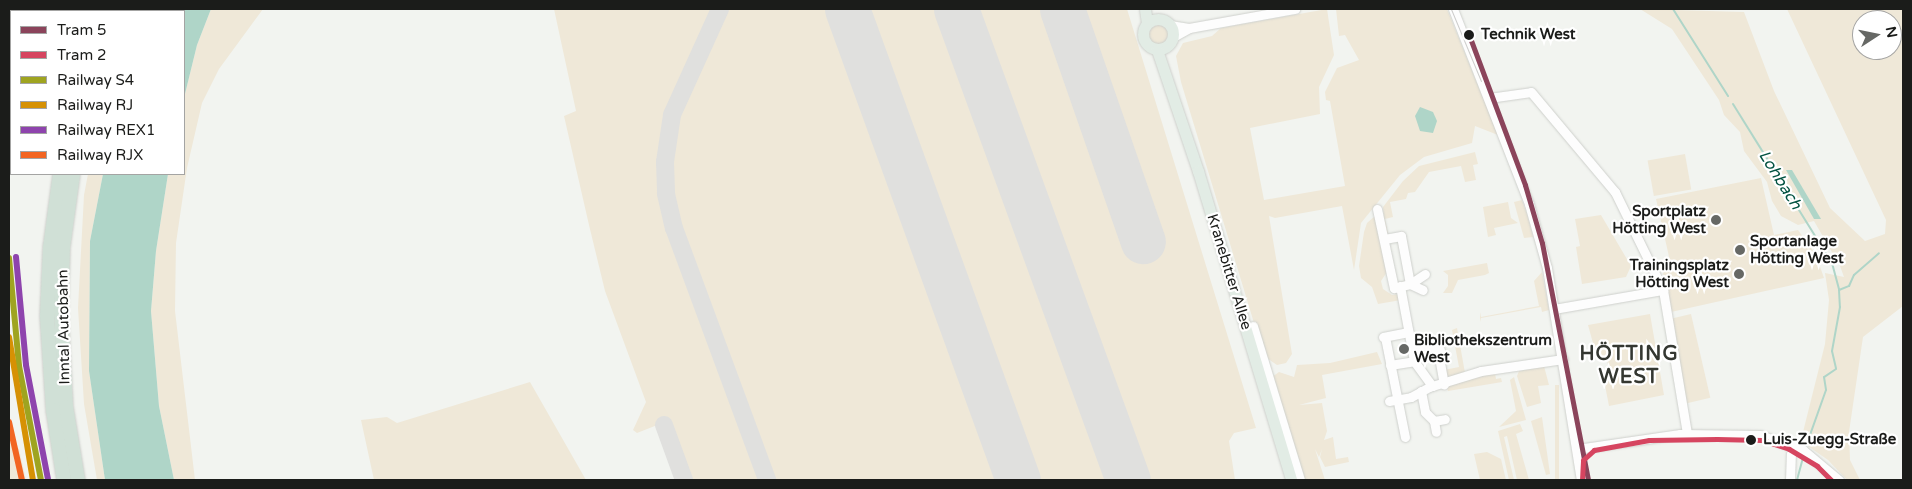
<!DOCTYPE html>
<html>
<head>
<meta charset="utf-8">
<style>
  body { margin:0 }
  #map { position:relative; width:1912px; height:489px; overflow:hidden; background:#f2f4f0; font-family:"Varela Round",sans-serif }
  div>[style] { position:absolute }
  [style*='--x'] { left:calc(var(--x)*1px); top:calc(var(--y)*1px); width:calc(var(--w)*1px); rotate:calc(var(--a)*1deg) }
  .green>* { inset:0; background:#efe8d8; transform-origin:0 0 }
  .round { border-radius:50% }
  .water>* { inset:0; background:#afd5c8 }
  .stream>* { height:2px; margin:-1px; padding:0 1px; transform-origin:1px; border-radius:1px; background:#afd5c8 }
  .taxiway>* { height:18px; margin:-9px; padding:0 9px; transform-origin:9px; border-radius:9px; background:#e0e0de }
  .runway>* { height:45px; margin:-22.5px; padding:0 22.5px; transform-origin:22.5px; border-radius:22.5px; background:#e0e0de }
  .roads { filter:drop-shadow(0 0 1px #ced0cc) drop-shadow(0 0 1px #ced0cc) }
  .minor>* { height:9px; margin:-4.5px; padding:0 4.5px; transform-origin:4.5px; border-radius:4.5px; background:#fdfdfd }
  .major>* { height:11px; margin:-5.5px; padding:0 5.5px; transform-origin:5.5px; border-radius:5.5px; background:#e2ece5 }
  .major>.ring { margin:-5.5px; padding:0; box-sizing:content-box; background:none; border:11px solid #e2ece5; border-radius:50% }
  .highway>* { height:14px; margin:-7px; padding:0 7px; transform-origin:7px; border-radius:7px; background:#d0e0d6 }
  .tram>* { height:1px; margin:-0.5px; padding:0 0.5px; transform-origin:0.5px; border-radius:0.5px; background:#cdcdcc }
  .rail-1>* { height:6px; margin:-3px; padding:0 3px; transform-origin:3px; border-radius:3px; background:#9fa420 }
  .rail-2>* { height:6px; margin:-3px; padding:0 3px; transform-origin:3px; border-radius:3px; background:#d69104 }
  .rail-3>* { height:6px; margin:-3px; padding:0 3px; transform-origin:3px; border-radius:3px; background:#8e44ad }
  .rail-4>* { height:6px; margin:-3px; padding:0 3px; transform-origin:3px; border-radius:3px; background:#f26522 }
  .tram-1>* { height:5px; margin:-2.5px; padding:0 2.5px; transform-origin:2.5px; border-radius:2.5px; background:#8b445b }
  .tram-2>* { height:5px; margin:-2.5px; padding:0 2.5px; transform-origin:2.5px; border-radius:2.5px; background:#d64560 }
  .dots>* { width:14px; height:14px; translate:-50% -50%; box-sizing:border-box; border:2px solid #fff; border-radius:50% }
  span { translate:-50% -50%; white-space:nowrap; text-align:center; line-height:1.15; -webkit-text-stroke:4.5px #fff; paint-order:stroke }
  .stop-label { font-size:15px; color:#1b1c1a; font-weight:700 }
  .left { translate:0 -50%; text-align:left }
  .poi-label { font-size:15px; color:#1b1c1a; font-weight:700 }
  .right { translate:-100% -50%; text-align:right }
  .street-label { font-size:15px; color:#1b1c1a }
  .water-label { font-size:16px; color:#035241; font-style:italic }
  .district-label { font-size:20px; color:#343731; font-weight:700; letter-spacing:1px }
  .frame { position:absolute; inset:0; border:10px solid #1b1c1a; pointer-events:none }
  .legend { position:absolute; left:10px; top:10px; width:175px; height:165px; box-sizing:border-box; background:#fff; border:1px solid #a4a4a3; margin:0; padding:6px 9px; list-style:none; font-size:15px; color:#1b1c1a }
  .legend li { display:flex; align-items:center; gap:10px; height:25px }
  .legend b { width:25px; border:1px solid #a4a4a3 }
  .north { position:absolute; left:1852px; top:10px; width:50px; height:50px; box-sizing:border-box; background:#fff; border:1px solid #a4a4a3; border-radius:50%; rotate:79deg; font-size:14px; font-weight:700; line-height:20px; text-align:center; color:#1b1c1a }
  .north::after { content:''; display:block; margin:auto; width:18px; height:22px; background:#666865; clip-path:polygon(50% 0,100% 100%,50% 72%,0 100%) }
</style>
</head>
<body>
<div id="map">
  <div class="green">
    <div style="clip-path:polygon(211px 9px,263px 9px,219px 69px,202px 103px,187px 168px,176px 243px,175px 311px,195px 480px,174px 480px,159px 406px,151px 311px,156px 251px,168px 174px,184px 174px,184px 98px,197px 45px)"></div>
    <div style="clip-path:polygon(554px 9px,1127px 9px,1256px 428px,1234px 433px,1229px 441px,1235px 480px,692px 480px,670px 420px,637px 433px,633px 430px,646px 402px,605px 291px,589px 225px,564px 116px,576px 111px)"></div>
    <div style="clip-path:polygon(1327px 9px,1334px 55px,1319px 87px,1320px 114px,1250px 128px,1264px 200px,1345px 186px,1330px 101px,1326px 100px,1325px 92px,1337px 68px,1359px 60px,1345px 35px,1339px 36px,1336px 9px,1447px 9px,1498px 135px,1475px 126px,1472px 143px,1424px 157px,1400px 175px,1361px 223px,1354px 270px,1342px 206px,1275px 218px,1269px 216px,1292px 354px,1286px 363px,1277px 365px,1264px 356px,1181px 82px,1176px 56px,1183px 43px,1212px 36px,1221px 28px)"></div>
    <div style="clip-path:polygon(evenodd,1640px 9px,1744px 12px,1774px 91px,1830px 208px,1865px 241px,1885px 234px,1886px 220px,1787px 9px,1903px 9px,1903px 306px,1863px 337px,1849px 432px,1850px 460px,1860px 480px,1847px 480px,1828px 460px,1805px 444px,1802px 436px,1825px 344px,1829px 300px,1825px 273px,1844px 277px,1840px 266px,1814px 221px,1798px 225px,1781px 216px,1772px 201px,1767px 182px,1744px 151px,1740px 132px,1724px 115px,1719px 100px,1672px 29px,1640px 9px,1862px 20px,1892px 20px,1892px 50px,1862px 50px,1862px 20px)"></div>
    <div class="round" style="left:1147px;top:23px;width:22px;height:22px"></div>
    <div style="clip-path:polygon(1475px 152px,1478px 164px,1473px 165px,1476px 180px,1465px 182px,1461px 166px,1429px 172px,1415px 192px,1408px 193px,1406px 199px,1390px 202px,1393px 217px,1385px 219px,1388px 233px,1385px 234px,1383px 207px,1403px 181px,1419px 166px)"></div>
    <div style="left:1685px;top:154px;width:36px;height:38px;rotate:80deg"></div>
    <div style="clip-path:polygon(88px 174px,103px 174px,90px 241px,89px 371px,105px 480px,97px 480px,84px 404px,78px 308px,84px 195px)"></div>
    <div style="clip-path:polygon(1761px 178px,1774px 235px,1798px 230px,1816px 255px,1824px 278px,1671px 312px,1661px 263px,1670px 261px,1656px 199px)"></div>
    <div style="clip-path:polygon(1522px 200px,1527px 214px,1533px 237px,1524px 238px,1514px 202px)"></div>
    <div style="clip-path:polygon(1508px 202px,1511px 218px,1518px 223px,1494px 228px,1496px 235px,1488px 237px,1483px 207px)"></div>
    <div style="clip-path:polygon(1601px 215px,1631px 266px,1626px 277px,1582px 284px,1576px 247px,1580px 246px,1575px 219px)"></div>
    <div style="clip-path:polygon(1375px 216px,1387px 272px,1381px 281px,1383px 289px,1392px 295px,1399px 294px,1401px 300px,1378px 304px,1372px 287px,1361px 278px,1359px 266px,1364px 232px,1367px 223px)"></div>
    <div style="clip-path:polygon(1487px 263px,1489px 273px,1485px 275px,1458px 280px,1452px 293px,1443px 293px,1448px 286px,1448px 275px,1443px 271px)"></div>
    <div style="clip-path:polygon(1542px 272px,1549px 310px,1542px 312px,1541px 307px,1481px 318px,1480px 322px,1480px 312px,1481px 317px,1539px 306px,1534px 281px)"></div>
    <div style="clip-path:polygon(1650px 314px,1664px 395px,1609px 406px,1603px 375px,1610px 374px,1607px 360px,1600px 360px,1596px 354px,1588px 325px)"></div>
    <div style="left:1691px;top:314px;width:86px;height:24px;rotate:77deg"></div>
    <div style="clip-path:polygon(1457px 328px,1465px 373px,1445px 379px,1444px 370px,1459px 367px,1452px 330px)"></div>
    <div style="clip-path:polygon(1377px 352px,1382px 364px,1322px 375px,1326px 398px,1299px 405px,1322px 403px,1327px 431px,1324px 440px,1333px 437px,1336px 459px,1348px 457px,1349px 462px,1325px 467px,1320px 457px,1322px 449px,1319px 457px,1315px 449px,1325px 480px,1302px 480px,1272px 377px,1279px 372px,1294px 377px,1297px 365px,1330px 363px)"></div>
    <div style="clip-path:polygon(1544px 366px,1549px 385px,1538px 386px,1541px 403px,1527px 407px,1517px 376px,1519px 371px)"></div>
    <div style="clip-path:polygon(1495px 373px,1496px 379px,1501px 378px,1502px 382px,1448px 391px,1446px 385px)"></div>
    <div style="clip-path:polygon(1514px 377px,1526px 420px,1499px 427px,1516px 411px,1510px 380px)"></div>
    <div style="clip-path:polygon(530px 382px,586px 480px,374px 480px,361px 420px,387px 417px,397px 423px)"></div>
    <div style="left:1555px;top:385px;width:4px;height:96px"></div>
    <div style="clip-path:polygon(9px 410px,14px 444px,19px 449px,26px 480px,9px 480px)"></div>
    <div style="clip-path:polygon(1542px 417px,1550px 474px,1546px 475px,1531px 421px)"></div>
    <div style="clip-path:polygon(1520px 424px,1523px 431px,1516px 434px,1529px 480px,1517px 480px,1507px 436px,1504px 437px,1514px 480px,1509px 480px,1498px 431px)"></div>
    <div style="clip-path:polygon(1487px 452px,1501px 459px,1506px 480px,1480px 480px,1474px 454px)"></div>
  </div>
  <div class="water">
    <div style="clip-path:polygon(146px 9px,211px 9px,197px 45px,184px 98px,184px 11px,145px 11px)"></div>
    <div style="clip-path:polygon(1420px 107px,1433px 112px,1437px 121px,1433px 133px,1420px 131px,1415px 116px)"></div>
    <div style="clip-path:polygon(1786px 170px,1792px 170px,1821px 219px,1814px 219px)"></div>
    <div style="clip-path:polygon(103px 174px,168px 174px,156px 251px,151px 311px,159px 406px,174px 480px,105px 480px,89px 371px,90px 241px)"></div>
  </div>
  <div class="stream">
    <div style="--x:1673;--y:9;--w:103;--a:57.7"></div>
    <div style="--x:1733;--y:104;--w:187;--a:58.1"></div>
    <div style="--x:1832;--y:263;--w:28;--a:75"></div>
    <div style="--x:1839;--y:290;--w:17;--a:87"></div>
    <div style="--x:1840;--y:307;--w:45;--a:100.3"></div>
    <div style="--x:1832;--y:351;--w:18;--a:77"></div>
    <div style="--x:1836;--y:369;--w:14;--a:146"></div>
    <div style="--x:1824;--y:377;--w:13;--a:81"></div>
    <div style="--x:1826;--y:390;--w:63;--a:109.6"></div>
    <div style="--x:1839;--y:290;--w:11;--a:-22"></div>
    <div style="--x:1849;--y:286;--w:12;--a:-66"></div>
    <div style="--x:1854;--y:275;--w:33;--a:-41"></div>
    <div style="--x:1797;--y:480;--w:28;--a:-75"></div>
  </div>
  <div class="taxiway">
    <div style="--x:720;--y:9;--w:116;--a:114.4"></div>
    <div style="--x:672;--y:115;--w:48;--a:98.5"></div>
    <div style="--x:665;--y:162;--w:32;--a:88"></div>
    <div style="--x:666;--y:194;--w:35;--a:77"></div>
    <div style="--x:674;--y:228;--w:269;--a:69.7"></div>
    <div style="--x:664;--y:425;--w:59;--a:70"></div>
  </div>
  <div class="runway">
    <div style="--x:847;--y:9;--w:501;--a:70.05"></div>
    <div style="--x:956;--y:9;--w:501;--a:69.94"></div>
    <div style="--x:1062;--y:9;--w:246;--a:70.8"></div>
  </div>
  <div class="roads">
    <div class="minor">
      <div style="--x:1453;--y:9;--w:209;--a:68.7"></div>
      <div style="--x:1529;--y:204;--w:66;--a:74.3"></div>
      <div style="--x:1547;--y:268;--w:215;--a:80.9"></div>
      <div style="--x:1170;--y:25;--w:19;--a:9"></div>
      <div style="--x:1189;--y:28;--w:108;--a:-10.2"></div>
      <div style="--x:1173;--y:37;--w:18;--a:-29"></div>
      <div style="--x:1489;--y:98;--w:42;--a:-8.1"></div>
      <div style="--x:1531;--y:92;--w:131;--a:50"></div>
      <div style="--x:1615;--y:192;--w:109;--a:63.9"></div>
      <div style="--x:1663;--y:290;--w:145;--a:80.5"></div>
      <div style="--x:1377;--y:209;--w:81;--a:77.9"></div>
      <div style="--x:1394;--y:288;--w:16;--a:-14"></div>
      <div style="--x:1410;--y:284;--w:49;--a:-100.6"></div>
      <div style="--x:1401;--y:236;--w:17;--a:170"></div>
      <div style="--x:1410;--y:284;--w:18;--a:-34"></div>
      <div style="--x:1410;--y:284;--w:14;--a:25"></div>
      <div style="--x:1400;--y:286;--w:76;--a:79.4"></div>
      <div style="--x:1414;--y:361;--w:31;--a:54"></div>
      <div style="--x:1554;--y:309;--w:111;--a:-9.9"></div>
      <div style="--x:1253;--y:326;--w:161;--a:73"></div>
      <div style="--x:1383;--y:337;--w:26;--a:-11"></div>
      <div style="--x:1385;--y:337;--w:102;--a:78.7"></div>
      <div style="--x:1411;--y:348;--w:16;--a:-11"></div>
      <div style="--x:1427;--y:345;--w:14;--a:21"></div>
      <div style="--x:1438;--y:351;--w:34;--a:80"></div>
      <div style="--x:1390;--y:365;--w:24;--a:-9"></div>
      <div style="--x:1421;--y:391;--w:21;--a:79"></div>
      <div style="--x:1425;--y:412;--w:13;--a:45"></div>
      <div style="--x:1434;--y:421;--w:11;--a:80"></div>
      <div style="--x:1389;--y:401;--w:22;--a:-10"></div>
      <div style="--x:1411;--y:397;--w:21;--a:-29"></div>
      <div style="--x:1429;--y:387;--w:54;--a:-17.1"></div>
      <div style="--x:1481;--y:371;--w:83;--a:-8.3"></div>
      <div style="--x:1434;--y:421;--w:11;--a:-10"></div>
      <div style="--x:1577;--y:449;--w:104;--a:-8.3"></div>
      <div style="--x:1680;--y:434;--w:80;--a:0.7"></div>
      <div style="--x:1760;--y:435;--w:46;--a:19.2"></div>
      <div style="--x:1803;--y:450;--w:47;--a:39.8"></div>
      <div style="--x:1790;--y:480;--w:26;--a:-88"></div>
      <div style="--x:1791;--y:454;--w:9;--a:-63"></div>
    </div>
    <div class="major">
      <div style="--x:1145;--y:9;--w:14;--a:82"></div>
      <div style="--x:67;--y:11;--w:2;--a:-63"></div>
      <div class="ring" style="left:1143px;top:19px;width:19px;height:19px"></div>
      <div style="--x:1157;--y:50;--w:128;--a:71.3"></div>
      <div style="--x:1198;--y:171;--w:323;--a:73.2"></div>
      <div style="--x:9;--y:131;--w:4;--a:-56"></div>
    </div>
    <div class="highway">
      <div style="--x:95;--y:11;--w:2;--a:-90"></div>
      <div style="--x:108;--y:11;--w:2;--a:-63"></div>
      <div style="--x:60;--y:174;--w:75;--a:97.7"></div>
      <div style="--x:50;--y:248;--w:68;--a:92.5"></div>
      <div style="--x:47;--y:316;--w:94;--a:86.3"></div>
      <div style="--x:53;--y:410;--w:71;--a:81.1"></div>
      <div style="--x:73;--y:174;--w:74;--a:97.8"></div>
      <div style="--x:63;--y:247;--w:65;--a:91.8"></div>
      <div style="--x:61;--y:312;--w:95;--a:87"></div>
      <div style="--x:66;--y:407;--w:74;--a:80.7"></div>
    </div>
  </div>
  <div class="tram">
    <div style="--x:1451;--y:9;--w:78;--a:67.4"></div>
  </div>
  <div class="rail-1">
    <div style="--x:9;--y:166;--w:40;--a:-87.1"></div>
    <div style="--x:9;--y:258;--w:108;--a:84.7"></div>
    <div style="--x:19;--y:366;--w:116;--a:79.1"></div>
  </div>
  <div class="rail-2">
    <div style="--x:9;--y:337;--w:145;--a:80.5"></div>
  </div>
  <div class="rail-3">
    <div style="--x:16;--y:257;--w:108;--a:84.7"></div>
    <div style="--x:26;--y:365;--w:116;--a:79.1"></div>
  </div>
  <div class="rail-4">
    <div style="--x:9;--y:422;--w:59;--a:77.4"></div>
  </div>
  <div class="tram-1">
    <div style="--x:1469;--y:35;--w:160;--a:69.5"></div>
    <div style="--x:1525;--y:185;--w:60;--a:73.7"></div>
    <div style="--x:1542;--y:243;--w:241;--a:79"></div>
  </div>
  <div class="tram-2">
    <div style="--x:1582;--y:480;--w:20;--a:-87"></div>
    <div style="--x:1583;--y:460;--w:15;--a:-42"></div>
    <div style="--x:1594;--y:450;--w:56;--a:-10.3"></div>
    <div style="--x:1649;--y:440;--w:68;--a:-0.8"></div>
    <div style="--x:1717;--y:439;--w:45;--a:1.3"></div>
    <div style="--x:1762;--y:440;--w:28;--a:18"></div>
    <div style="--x:1789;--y:449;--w:33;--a:31"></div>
    <div style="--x:1817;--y:466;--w:20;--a:45"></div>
  </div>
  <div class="dots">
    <div style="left:1469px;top:35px;background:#1b1c1a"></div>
    <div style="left:1716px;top:220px;background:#666865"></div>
    <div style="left:1740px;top:250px;background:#666865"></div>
    <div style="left:1739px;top:274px;background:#666865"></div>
    <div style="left:1404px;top:349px;background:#666865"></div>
    <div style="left:1751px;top:440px;background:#1b1c1a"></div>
  </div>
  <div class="stop-label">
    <span class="left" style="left:1481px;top:35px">Technik West</span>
    <span class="left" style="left:1763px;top:440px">Luis-Zuegg-Straße</span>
  </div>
  <div class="poi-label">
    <span class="right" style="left:1706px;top:220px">Sportplatz<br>Hötting West</span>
    <span class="left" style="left:1750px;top:250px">Sportanlage<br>Hötting West</span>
    <span class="right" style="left:1729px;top:274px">Trainingsplatz<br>Hötting West</span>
    <span class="left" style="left:1414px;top:349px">Bibliothekszentrum<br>West</span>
  </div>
  <div class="street-label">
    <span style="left:1229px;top:272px;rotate:73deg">Kranebitter Allee</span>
    <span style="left:64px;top:327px;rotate:-91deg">Inntal Autobahn</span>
  </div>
  <div class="water-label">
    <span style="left:1780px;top:180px;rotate:58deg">Lohbach</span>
  </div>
  <div class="district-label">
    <span style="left:1629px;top:366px">HÖTTING<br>WEST</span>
  </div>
  <div class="frame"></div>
  <ul class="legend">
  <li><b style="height:6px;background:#8b445b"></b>Tram 5</li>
  <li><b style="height:6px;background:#d64560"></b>Tram 2</li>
  <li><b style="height:6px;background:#9fa420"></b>Railway S4</li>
  <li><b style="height:6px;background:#d69104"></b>Railway RJ</li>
  <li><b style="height:6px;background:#8e44ad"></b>Railway REX1</li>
  <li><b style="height:6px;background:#f26522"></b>Railway RJX</li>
  </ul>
  <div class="north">N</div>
</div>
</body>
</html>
